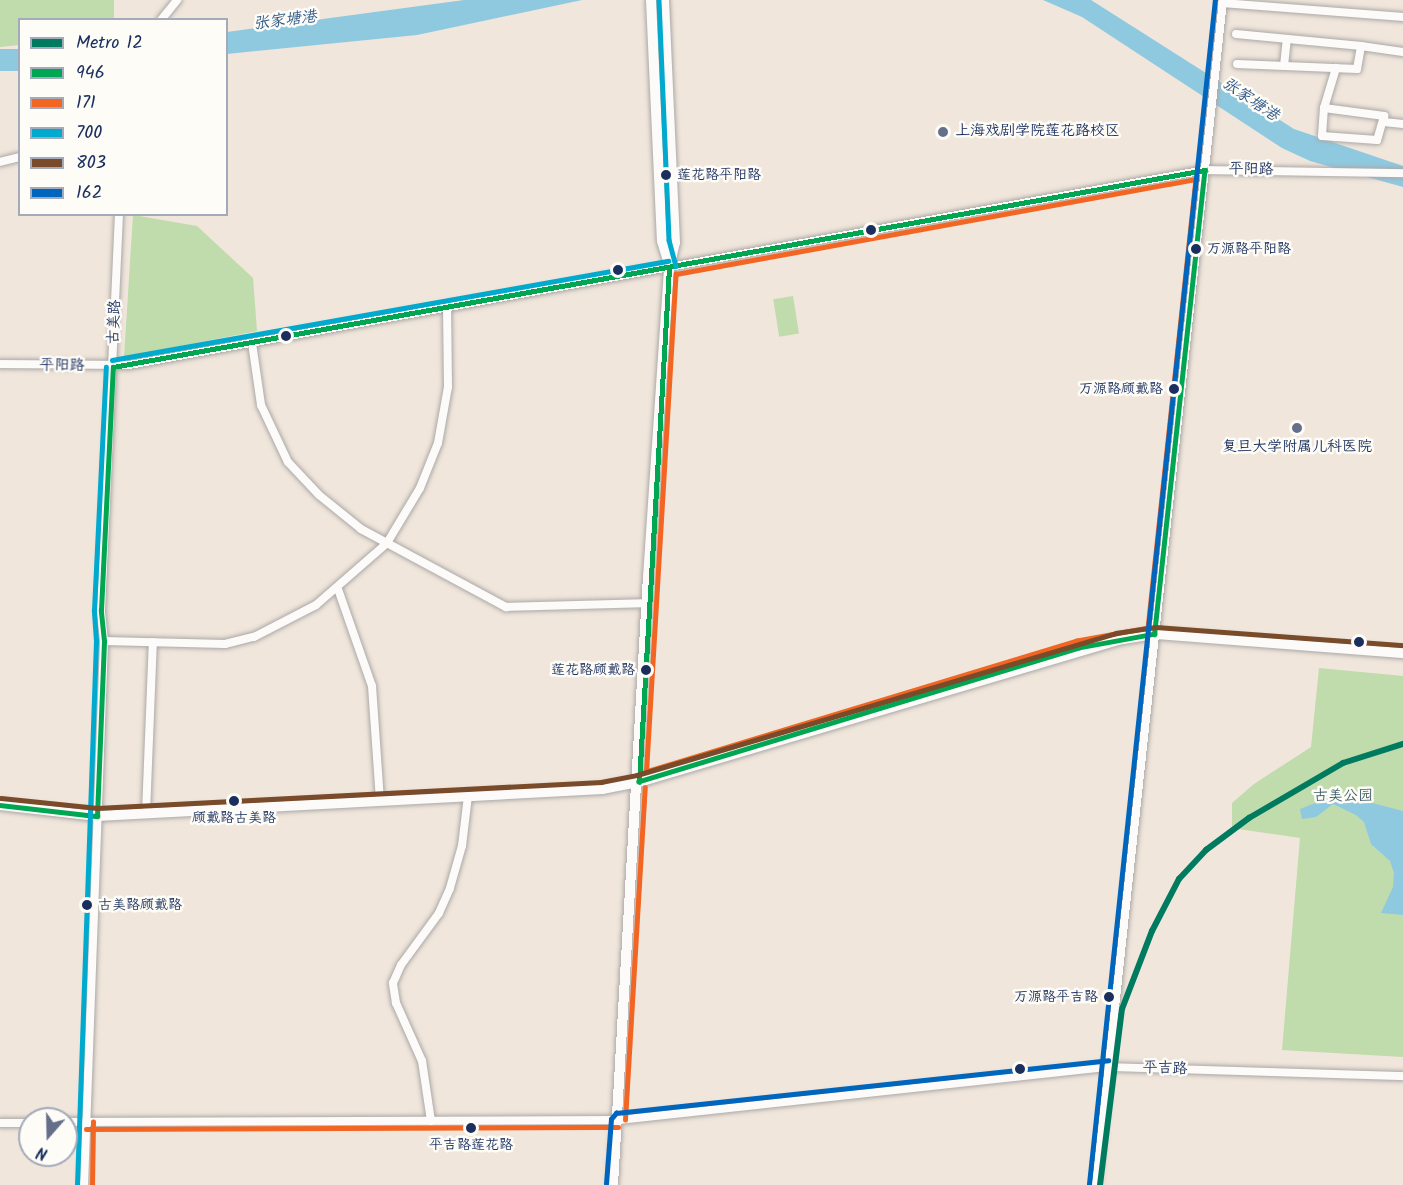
<!DOCTYPE html>
<html>
<head>
<meta charset="utf-8">
<style>
  body { margin:0 }
  #map { position:relative; width:1403px; height:1185px; overflow:hidden; background:#f0e6db; font-family:Kalam,"LXGW WenKai TC",sans-serif }
  div>[style] { position:absolute }
  [style*='--x'] { left:calc(var(--x)*1px); top:calc(var(--y)*1px); width:calc(var(--w)*1px); rotate:calc(var(--a)*1deg) }
  .green>* { inset:0; background:#c0dbac; transform-origin:0 0 }
  .water>* { inset:0; background:#8fc9e0; transform-origin:0 0 }
  .roads { filter:drop-shadow(0 0 2px #aba8a7) drop-shadow(0 0 2px #aba8a7) }
  .minor>* { height:8px; margin:-4px; padding:0 4px; transform-origin:4px; border-radius:4px; background:#fdfbfa }
  .secondary>* { height:10px; margin:-5px; padding:0 5px; transform-origin:5px; border-radius:5px; background:#fdfbfa }
  .bus-1>* { height:4.5px; margin:-2.25px; padding:0 2.25px; transform-origin:2.25px; border-radius:2.25px; background:#00a651 }
  .bus-2>* { height:4.5px; margin:-2.25px; padding:0 2.25px; transform-origin:2.25px; border-radius:2.25px; background:#f26522 }
  .bus-3>* { height:4.5px; margin:-2.25px; padding:0 2.25px; transform-origin:2.25px; border-radius:2.25px; background:#00a9ce }
  .bus-4>* { height:4.5px; margin:-2.25px; padding:0 2.25px; transform-origin:2.25px; border-radius:2.25px; background:#7a4b2a }
  .bus-5>* { height:4.5px; margin:-2.25px; padding:0 2.25px; transform-origin:2.25px; border-radius:2.25px; background:#0065bd }
  .metro-1>* { height:6px; margin:-3px; padding:0 3px; transform-origin:3px; border-radius:3px; background:#007b5f }
  .dots>* { width:16px; height:16px; translate:-50% -50%; box-sizing:border-box; border:3px solid #fdfcf7; border-radius:50% }
  span { translate:-50% -50%; white-space:nowrap; text-align:center; line-height:1.15; -webkit-text-stroke:5px #fdfcf7; paint-order:stroke }
  .bus-label { font-size:14px; color:#1b2f5e }
  .left { translate:0 -50%; text-align:left }
  .right { translate:-100% -50%; text-align:right }
  .poi-label { font-size:15px; color:#1b2f5e }
  .street-label { font-size:15px; color:#1b2f5e }
  .park-label { font-size:15px; color:#41606a }
  .water-label { font-size:16px; color:#315a86; font-style:italic }
  .legend { position:absolute; left:18px; top:18px; width:210px; height:198px; box-sizing:border-box; background:#fdfcf7; border:2px solid #a3aaba; margin:0; padding:8px 10px; list-style:none; font-size:18px; color:#1b2f5e }
  .legend li { display:flex; align-items:center; gap:12px; height:30px }
  .legend b { width:30px; border:2px solid #a3aaba }
  .north { position:absolute; left:18px; top:1107px; width:60px; height:60px; box-sizing:border-box; background:#fdfcf7; border:2px solid #a3aaba; border-radius:50%; rotate:200deg; font-size:16px; font-weight:700; line-height:24px; text-align:center; color:#1b2f5e }
  .north::after { content:''; display:block; margin:auto; width:21px; height:27px; background:#666f8a; clip-path:polygon(50% 0,100% 100%,50% 72%,0 100%) }
</style>
</head>
<body>
<div id="map">
  <div class="green">
    <div style="clip-path:polygon(0 0,114px 0,114px 19px,20px 20px,19px 45px,0 47px)"></div>
    <div style="clip-path:polygon(133px 215px,197px 226px,253px 278px,257px 331px,124px 357px)"></div>
    <div style="left:793px;top:296px;width:38px;height:20px;rotate:81deg"></div>
    <div style="clip-path:polygon(1319px 668px,1403px 676px,1403px 1057px,1282px 1050px,1300px 838px,1232px 828px,1232px 803px,1254px 784px,1311px 747px)"></div>
  </div>
  <div class="water">
    <div style="clip-path:polygon(464px 0,582px 0,417px 35px,227px 54px,227px 32px)"></div>
    <div style="clip-path:polygon(1043px 0,1091px 0,1294px 129px,1403px 166px,1403px 187px,1310px 161px,1282px 148px,1082px 17px)"></div>
    <div style="left:19px;top:49px;width:22px;height:19px;rotate:90deg"></div>
    <div style="clip-path:polygon(1338px 794px,1403px 811px,1403px 915px,1381px 913px,1393px 887px,1394px 873px,1390px 861px,1371px 844px,1364px 822px,1356px 815px,1333px 804px,1316px 817px,1302px 819px,1300px 809px)"></div>
  </div>
  <div class="roads">
    <div class="minor">
      <div style="--x:1222;--y:3;--w:182;--a:4.4"></div>
      <div style="--x:161;--y:20;--w:26;--a:-51"></div>
      <div style="--x:1236;--y:34;--w:126;--a:5.5"></div>
      <div style="--x:1237;--y:64;--w:120;--a:2.4"></div>
      <div style="--x:1357;--y:69;--w:23;--a:-80"></div>
      <div style="--x:1361;--y:46;--w:42;--a:8.1"></div>
      <div style="--x:1284;--y:66;--w:27;--a:-84"></div>
      <div style="--x:1324;--y:108;--w:61;--a:7.6"></div>
      <div style="--x:1384;--y:116;--w:25;--a:106"></div>
      <div style="--x:1377;--y:140;--w:55;--a:-175.8"></div>
      <div style="--x:1322;--y:136;--w:28;--a:-86"></div>
      <div style="--x:1324;--y:108;--w:42;--a:-73.3"></div>
      <div style="--x:1384;--y:122;--w:19;--a:6"></div>
      <div style="--x:0;--y:162;--w:21;--a:-14"></div>
      <div style="--x:252;--y:343;--w:63;--a:81.7"></div>
      <div style="--x:261;--y:405;--w:63;--a:64.7"></div>
      <div style="--x:288;--y:462;--w:45;--a:46.8"></div>
      <div style="--x:319;--y:495;--w:54;--a:39"></div>
      <div style="--x:361;--y:529;--w:165;--a:28.3"></div>
      <div style="--x:506;--y:607;--w:142;--a:-1.6"></div>
      <div style="--x:0;--y:364;--w:129;--a:0.4"></div>
      <div style="--x:129;--y:365;--w:1094;--a:-10.27"></div>
      <div style="--x:1205;--y:170;--w:198;--a:0.9"></div>
      <div style="--x:338;--y:589;--w:103;--a:70.7"></div>
      <div style="--x:372;--y:686;--w:115;--a:86"></div>
      <div style="--x:104;--y:641;--w:121;--a:1.4"></div>
      <div style="--x:225;--y:644;--w:30;--a:-14"></div>
      <div style="--x:254;--y:637;--w:70;--a:-27.3"></div>
      <div style="--x:316;--y:605;--w:94;--a:-41.1"></div>
      <div style="--x:387;--y:543;--w:64;--a:-59"></div>
      <div style="--x:420;--y:488;--w:48;--a:-68.2"></div>
      <div style="--x:438;--y:443;--w:57;--a:-79.9"></div>
      <div style="--x:448;--y:387;--w:79;--a:-90.7"></div>
      <div style="--x:146;--y:813;--w:171;--a:-87.7"></div>
      <div style="--x:431;--y:1121;--w:61;--a:-98.5"></div>
      <div style="--x:422;--y:1061;--w:64;--a:-114.1"></div>
      <div style="--x:396;--y:1003;--w:20;--a:-99"></div>
      <div style="--x:393;--y:983;--w:20;--a:-66"></div>
      <div style="--x:401;--y:965;--w:64;--a:-53.8"></div>
      <div style="--x:439;--y:913;--w:27;--a:-66"></div>
      <div style="--x:450;--y:888;--w:44;--a:-74.1"></div>
      <div style="--x:462;--y:846;--w:50;--a:-83.2"></div>
      <div style="--x:66;--y:1122;--w:552;--a:-0.21"></div>
      <div style="--x:618;--y:1120;--w:494;--a:-6.2"></div>
      <div style="--x:1109;--y:1067;--w:294;--a:1.8"></div>
      <div style="--x:0;--y:1123;--w:30;--a:0"></div>
      <div style="--x:84;--y:1185;--w:544;--a:-87.89"></div>
      <div style="--x:104;--y:641;--w:31;--a:-96"></div>
      <div style="--x:101;--y:610;--w:396;--a:-87.4"></div>
      <div style="--x:1096;--y:1185;--w:1192;--a:-83.88"></div>
    </div>
    <div class="secondary">
      <div style="--x:651;--y:0;--w:241;--a:87.4"></div>
      <div style="--x:662;--y:241;--w:24;--a:73"></div>
      <div style="--x:0;--y:805;--w:98;--a:6.5"></div>
      <div style="--x:97;--y:816;--w:506;--a:-3.06"></div>
      <div style="--x:602;--y:789;--w:38;--a:-11"></div>
      <div style="--x:639;--y:782;--w:499;--a:-16.5"></div>
      <div style="--x:1117;--y:640;--w:38;--a:-9"></div>
      <div style="--x:1155;--y:634;--w:249;--a:4.4"></div>
      <div style="--x:613;--y:1185;--w:609;--a:-86.71"></div>
      <div style="--x:648;--y:577;--w:310;--a:-86.1"></div>
      <div style="--x:669;--y:268;--w:26;--a:-77"></div>
      <div style="--x:675;--y:243;--w:243;--a:-92.6"></div>
    </div>
  </div>
  <div class="bus-1">
    <div style="--x:113;--y:367;--w:1110;--a:-10.23"></div>
    <div style="--x:1205;--y:170;--w:467;--a:96.2"></div>
    <div style="--x:1155;--y:634;--w:77;--a:169.6"></div>
    <div style="--x:1079;--y:648;--w:460;--a:163.1"></div>
    <div style="--x:639;--y:782;--w:515;--a:-86.66"></div>
    <div style="--x:0;--y:805;--w:98;--a:6.5"></div>
    <div style="--x:97;--y:816;--w:175;--a:-87.7"></div>
    <div style="--x:104;--y:641;--w:31;--a:-96"></div>
    <div style="--x:101;--y:610;--w:243;--a:-87.2"></div>
  </div>
  <div class="bus-2">
    <div style="--x:1196;--y:179;--w:452;--a:96.1"></div>
    <div style="--x:1148;--y:628;--w:72;--a:169.6"></div>
    <div style="--x:1077;--y:641;--w:450;--a:163.1"></div>
    <div style="--x:646;--y:772;--w:499;--a:-86.6"></div>
    <div style="--x:676;--y:274;--w:529;--a:-10.35"></div>
    <div style="--x:625;--y:1120;--w:333;--a:-86.6"></div>
    <div style="--x:86;--y:1129;--w:532;--a:-0.22"></div>
    <div style="--x:92;--y:1185;--w:63;--a:-89.1"></div>
  </div>
  <div class="bus-3">
    <div style="--x:659;--y:0;--w:240;--a:87.6"></div>
    <div style="--x:669;--y:240;--w:27;--a:75"></div>
    <div style="--x:112;--y:360;--w:565;--a:-10.1"></div>
    <div style="--x:77;--y:1185;--w:544;--a:-88"></div>
    <div style="--x:96;--y:641;--w:31;--a:-94"></div>
    <div style="--x:94;--y:610;--w:243;--a:-87.2"></div>
  </div>
  <div class="bus-4">
    <div style="--x:1;--y:798;--w:97;--a:5.9"></div>
    <div style="--x:97;--y:808;--w:505;--a:-2.95"></div>
    <div style="--x:601;--y:782;--w:37;--a:-11"></div>
    <div style="--x:637;--y:775;--w:500;--a:-16.5"></div>
    <div style="--x:1116;--y:633;--w:40;--a:-8.5"></div>
    <div style="--x:1156;--y:627;--w:248;--a:4.2"></div>
  </div>
  <div class="bus-5">
    <div style="--x:606;--y:1184;--w:65;--a:-85.6"></div>
    <div style="--x:611;--y:1119;--w:8;--a:-50"></div>
    <div style="--x:616;--y:1113;--w:495;--a:-6.1"></div>
    <div style="--x:1089;--y:1184;--w:1191;--a:-83.93"></div>
  </div>
  <div class="metro-1">
    <div style="--x:1100;--y:1185;--w:177;--a:-82.9"></div>
    <div style="--x:1122;--y:1009;--w:84;--a:-69"></div>
    <div style="--x:1152;--y:931;--w:59;--a:-62.6"></div>
    <div style="--x:1179;--y:879;--w:40;--a:-47"></div>
    <div style="--x:1206;--y:850;--w:54;--a:-36.7"></div>
    <div style="--x:1249;--y:818;--w:109;--a:-30.3"></div>
    <div style="--x:1343;--y:763;--w:63;--a:-17.6"></div>
  </div>
  <div class="dots">
    <div style="left:943px;top:132px;background:#666f8a"></div>
    <div style="left:666px;top:175px;background:#1b2f5e"></div>
    <div style="left:871px;top:230px;background:#1b2f5e"></div>
    <div style="left:1196px;top:249px;background:#1b2f5e"></div>
    <div style="left:618px;top:270px;background:#1b2f5e"></div>
    <div style="left:286px;top:336px;background:#1b2f5e"></div>
    <div style="left:1174px;top:389px;background:#1b2f5e"></div>
    <div style="left:1297px;top:428px;background:#666f8a"></div>
    <div style="left:1359px;top:642px;background:#1b2f5e"></div>
    <div style="left:646px;top:670px;background:#1b2f5e"></div>
    <div style="left:234px;top:801px;background:#1b2f5e"></div>
    <div style="left:87px;top:905px;background:#1b2f5e"></div>
    <div style="left:1109px;top:997px;background:#1b2f5e"></div>
    <div style="left:1020px;top:1069px;background:#1b2f5e"></div>
    <div style="left:471px;top:1128px;background:#1b2f5e"></div>
  </div>
  <div class="bus-label">
    <span class="left" style="left:677px;top:175px">莲花路平阳路</span>
    <span class="left" style="left:1207px;top:249px">万源路平阳路</span>
    <span class="right" style="left:1163px;top:389px">万源路顾戴路</span>
    <span class="right" style="left:635px;top:670px">莲花路顾戴路</span>
    <span style="left:234px;top:818px">顾戴路古美路</span>
    <span class="left" style="left:98px;top:905px">古美路顾戴路</span>
    <span class="right" style="left:1098px;top:997px">万源路平吉路</span>
    <span style="left:471px;top:1145px">平吉路莲花路</span>
  </div>
  <div class="poi-label">
    <span class="left" style="left:955px;top:132px">上海戏剧学院莲花路校区</span>
    <span style="left:1297px;top:448px">复旦大学附属儿科医院</span>
  </div>
  <div class="street-label">
    <span style="left:1251px;top:170px;rotate:1deg">平阳路</span>
    <span style="left:115px;top:322px;rotate:-88deg">古美路</span>
    <span style="left:62px;top:366px;rotate:1deg">平阳路</span>
    <span style="left:1165px;top:1069px;rotate:2deg">平吉路</span>
  </div>
  <div class="park-label">
    <span style="left:1343px;top:797px">古美公园</span>
  </div>
  <div class="water-label">
    <span style="left:285px;top:21px;rotate:-7deg">张家塘港</span>
    <span style="left:1250px;top:100px;rotate:34deg">张家塘港</span>
  </div>
  <ul class="legend">
  <li><b style="height:8px;background:#007b5f"></b>Metro 12</li>
  <li><b style="height:8px;background:#00a651"></b>946</li>
  <li><b style="height:8px;background:#f26522"></b>171</li>
  <li><b style="height:8px;background:#00a9ce"></b>700</li>
  <li><b style="height:8px;background:#7a4b2a"></b>803</li>
  <li><b style="height:8px;background:#0065bd"></b>162</li>
  </ul>
  <div class="north">N</div>
</div>
</body>
</html>
